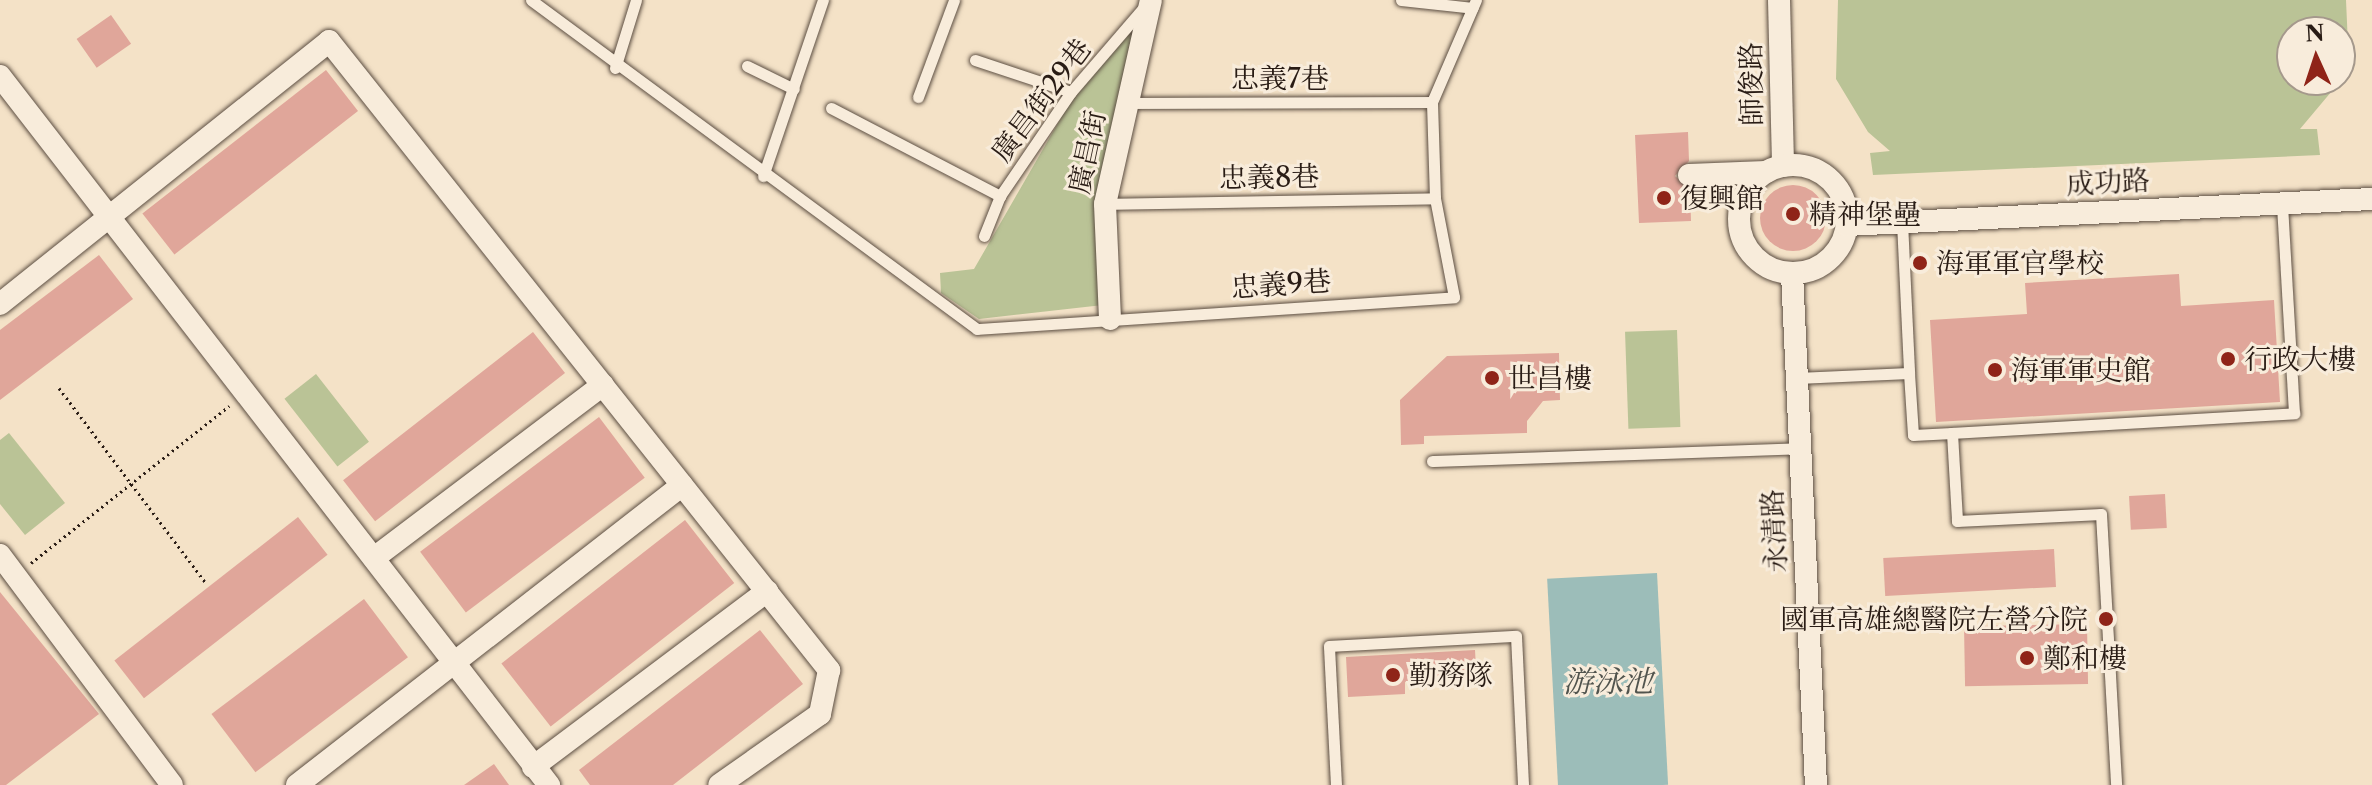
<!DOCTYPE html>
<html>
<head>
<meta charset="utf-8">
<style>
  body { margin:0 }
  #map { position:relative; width:2372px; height:785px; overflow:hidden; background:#f4e2c7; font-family:"Libre Caslon Text","Noto Serif TC",serif }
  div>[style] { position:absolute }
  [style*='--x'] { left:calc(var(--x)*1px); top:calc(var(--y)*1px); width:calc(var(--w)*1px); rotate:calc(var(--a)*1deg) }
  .green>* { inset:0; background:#bac396; transform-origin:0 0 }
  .water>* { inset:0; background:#9cbdb9; transform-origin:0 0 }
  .building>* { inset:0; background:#e0a69a; transform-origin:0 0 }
  .round { border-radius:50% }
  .path>* { height:3px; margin-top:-1.5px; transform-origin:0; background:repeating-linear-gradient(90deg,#291c15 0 2px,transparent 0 6px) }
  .roads { filter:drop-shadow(0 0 2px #5c4e42) drop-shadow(0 0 2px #5c4e42) }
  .service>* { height:11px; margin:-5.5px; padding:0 5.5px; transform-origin:5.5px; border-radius:5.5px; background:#f8ecdb }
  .minor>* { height:22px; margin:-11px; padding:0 11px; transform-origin:11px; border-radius:11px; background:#f8ecdb }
  .minor>.ring { margin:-11px; padding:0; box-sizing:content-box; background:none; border:22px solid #f8ecdb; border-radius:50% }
  .dots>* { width:22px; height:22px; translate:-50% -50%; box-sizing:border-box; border:4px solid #f8ecdb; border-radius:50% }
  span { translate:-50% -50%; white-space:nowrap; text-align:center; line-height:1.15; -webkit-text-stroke:6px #f8ecdb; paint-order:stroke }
  .street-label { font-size:28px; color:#291c15 }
  .poi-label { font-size:28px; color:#291c15 }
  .left { translate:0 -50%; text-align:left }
  .right { translate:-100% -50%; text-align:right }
  .water-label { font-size:30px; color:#51544e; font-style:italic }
  .north { position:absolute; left:2276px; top:16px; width:80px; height:80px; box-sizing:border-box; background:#f8ecdb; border:2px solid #a5998c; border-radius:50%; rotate:357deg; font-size:22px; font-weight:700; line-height:32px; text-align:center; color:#291c15 }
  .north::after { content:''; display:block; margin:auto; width:28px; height:36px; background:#8f2418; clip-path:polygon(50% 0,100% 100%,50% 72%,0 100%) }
</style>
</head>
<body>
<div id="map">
  <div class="green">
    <div style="clip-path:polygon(evenodd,1838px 0,2346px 0,2348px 45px,2342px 79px,2300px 129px,2317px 129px,2320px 155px,1873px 175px,1870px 153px,1890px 151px,1868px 132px,1836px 79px,1838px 0,2292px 32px,2340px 32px,2340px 80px,2292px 80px,2292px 32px)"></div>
    <div style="clip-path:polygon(1141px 20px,1103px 305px,979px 319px,941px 293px,940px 273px,974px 269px,1069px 104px)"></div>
    <div style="left:1677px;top:330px;width:97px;height:52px;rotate:88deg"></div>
    <div style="left:316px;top:374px;width:86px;height:40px;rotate:52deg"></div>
    <div style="clip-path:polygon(9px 433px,65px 503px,25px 535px,0 504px,0 440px)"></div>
  </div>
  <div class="water">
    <div style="left:1657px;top:573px;width:212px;height:110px;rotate:87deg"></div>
  </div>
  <div class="building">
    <div style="left:111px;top:15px;width:35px;height:42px;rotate:55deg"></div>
    <div style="left:326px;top:70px;width:52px;height:233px;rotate:52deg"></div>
    <div style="clip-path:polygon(1688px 132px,1689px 161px,1675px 176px,1690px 189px,1691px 221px,1639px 223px,1635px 135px)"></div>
    <div class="round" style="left:1760px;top:185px;width:66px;height:66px"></div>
    <div style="clip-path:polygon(99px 255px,133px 299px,0 400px,0 330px)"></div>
    <div style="clip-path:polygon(2179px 274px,2181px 306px,2274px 300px,2280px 402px,1936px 422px,1930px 320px,2027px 314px,2025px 283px)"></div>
    <div style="left:533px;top:332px;width:52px;height:241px;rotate:52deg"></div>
    <div style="clip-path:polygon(1559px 353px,1560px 400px,1543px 401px,1527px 421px,1527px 433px,1424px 436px,1424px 444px,1401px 445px,1400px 400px,1447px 356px)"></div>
    <div style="left:599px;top:417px;width:76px;height:224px;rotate:53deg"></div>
    <div style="left:2165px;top:494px;width:34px;height:36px;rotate:87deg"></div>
    <div style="left:298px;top:517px;width:48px;height:233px;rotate:52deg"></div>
    <div style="left:685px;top:520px;width:80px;height:233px;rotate:52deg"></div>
    <div style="left:2054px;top:549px;width:38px;height:171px;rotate:87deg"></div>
    <div style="clip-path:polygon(0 592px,99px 714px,6px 785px,0 785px)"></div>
    <div style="left:364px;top:599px;width:73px;height:191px;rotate:53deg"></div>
    <div style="left:2087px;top:624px;width:60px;height:123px;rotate:89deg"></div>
    <div style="clip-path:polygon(760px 630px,803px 684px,673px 785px,590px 785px,579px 770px)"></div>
    <div style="clip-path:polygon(1475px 650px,1476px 668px,1405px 682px,1405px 694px,1348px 697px,1346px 657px)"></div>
    <div style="clip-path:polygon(494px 764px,509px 785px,464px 785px)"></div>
  </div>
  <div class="path">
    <div style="--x:59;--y:388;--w:243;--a:53"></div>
    <div style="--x:31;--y:563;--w:253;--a:-38.4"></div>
  </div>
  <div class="roads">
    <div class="service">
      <div style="--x:531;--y:0;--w:554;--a:36.42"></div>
      <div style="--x:977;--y:329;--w:478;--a:-3.8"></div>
      <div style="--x:1454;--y:297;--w:101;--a:-100.9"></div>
      <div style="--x:1435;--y:198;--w:96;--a:-91.8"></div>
      <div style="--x:1432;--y:102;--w:111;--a:-66.7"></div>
      <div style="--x:1401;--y:0;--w:72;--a:6.3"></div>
      <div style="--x:975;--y:60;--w:101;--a:18.4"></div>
      <div style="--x:747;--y:66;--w:52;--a:26.1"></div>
      <div style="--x:615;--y:68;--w:71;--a:-72.8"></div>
      <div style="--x:918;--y:97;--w:103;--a:-69.6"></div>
      <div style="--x:1128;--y:103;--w:304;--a:-0.2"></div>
      <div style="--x:831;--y:108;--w:191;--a:27.5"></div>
      <div style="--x:763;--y:176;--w:186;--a:-71.2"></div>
      <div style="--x:1105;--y:204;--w:330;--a:-1"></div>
      <div style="--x:1902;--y:222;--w:151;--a:87.3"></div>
      <div style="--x:984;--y:236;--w:43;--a:-68.2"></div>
      <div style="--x:1000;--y:196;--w:126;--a:-55.7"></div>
      <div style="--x:1071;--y:92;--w:112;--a:-49.3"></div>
      <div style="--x:1797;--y:378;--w:112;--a:-2.6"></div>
      <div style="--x:1909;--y:373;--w:62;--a:86.3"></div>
      <div style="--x:1913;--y:435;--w:39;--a:-3"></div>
      <div style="--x:1952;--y:433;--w:88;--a:86.7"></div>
      <div style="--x:1957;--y:521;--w:144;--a:-2.8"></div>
      <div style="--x:2101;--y:514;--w:271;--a:86.8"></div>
      <div style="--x:1952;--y:433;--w:343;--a:-3.3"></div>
      <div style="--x:2294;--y:413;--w:210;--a:-93.3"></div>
      <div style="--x:1432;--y:461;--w:369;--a:-2"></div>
      <div style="--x:1336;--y:785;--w:139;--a:-92.9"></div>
      <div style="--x:1329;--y:646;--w:187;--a:-3.1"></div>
      <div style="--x:1516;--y:636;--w:149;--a:87.3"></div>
    </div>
    <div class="minor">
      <div style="--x:1779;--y:0;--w:166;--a:88.6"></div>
      <div style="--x:0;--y:76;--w:897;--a:52.25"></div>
      <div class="ring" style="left:1739px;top:165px;width:86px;height:86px"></div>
      <div style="--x:1689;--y:175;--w:77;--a:-2.2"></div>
      <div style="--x:1847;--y:225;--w:526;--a:-2.84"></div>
      <div style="--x:1792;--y:273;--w:513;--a:87.32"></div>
      <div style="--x:0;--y:304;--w:421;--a:-38.6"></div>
      <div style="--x:329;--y:41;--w:804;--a:51.52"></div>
      <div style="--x:829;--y:670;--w:45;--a:101.6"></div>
      <div style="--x:820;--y:714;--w:123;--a:144.9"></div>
      <div style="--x:1110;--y:319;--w:115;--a:-92.5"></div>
      <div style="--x:1105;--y:204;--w:209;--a:-77.3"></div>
      <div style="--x:0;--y:555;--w:287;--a:53.2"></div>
      <div style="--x:374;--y:558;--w:287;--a:-37.1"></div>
      <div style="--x:533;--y:767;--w:293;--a:-36.9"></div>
      <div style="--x:297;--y:785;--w:488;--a:-37.9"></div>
    </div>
  </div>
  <div class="dots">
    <div style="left:1664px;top:198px;background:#8f2418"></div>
    <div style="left:1793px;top:214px;background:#8f2418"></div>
    <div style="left:1920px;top:263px;background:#8f2418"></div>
    <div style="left:2228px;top:359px;background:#8f2418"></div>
    <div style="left:1995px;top:370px;background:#8f2418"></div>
    <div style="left:1492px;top:378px;background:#8f2418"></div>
    <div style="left:2106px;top:619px;background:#8f2418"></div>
    <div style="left:2027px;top:658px;background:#8f2418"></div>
    <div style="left:1393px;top:675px;background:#8f2418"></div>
  </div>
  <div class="street-label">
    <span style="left:1280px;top:78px">忠義7巷</span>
    <span style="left:1751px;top:84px;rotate:-91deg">師俊路</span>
    <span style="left:1041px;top:100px;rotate:-53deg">廣昌街29巷</span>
    <span style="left:1087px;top:152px;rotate:-78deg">廣昌街</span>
    <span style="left:1269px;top:177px;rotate:-1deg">忠義8巷</span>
    <span style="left:2108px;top:182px;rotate:-3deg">成功路</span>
    <span style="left:1281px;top:284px;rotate:-4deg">忠義9巷</span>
    <span style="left:1774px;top:531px;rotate:-93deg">永清路</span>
  </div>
  <div class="poi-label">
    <span class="left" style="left:1680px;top:198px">復興館</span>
    <span class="left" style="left:1809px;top:214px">精神堡壘</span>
    <span class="left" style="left:1936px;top:263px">海軍軍官學校</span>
    <span class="left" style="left:2244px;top:359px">行政大樓</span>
    <span class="left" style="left:2011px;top:370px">海軍軍史館</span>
    <span class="left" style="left:1508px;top:378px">世昌樓</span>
    <span class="right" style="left:2088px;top:619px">國軍高雄總醫院左營分院</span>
    <span class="left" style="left:2043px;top:658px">鄭和樓</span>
    <span class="left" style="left:1409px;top:675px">勤務隊</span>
  </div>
  <div class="water-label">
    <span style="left:1608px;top:682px">游泳池</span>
  </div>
  <div class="north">N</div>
</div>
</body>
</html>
